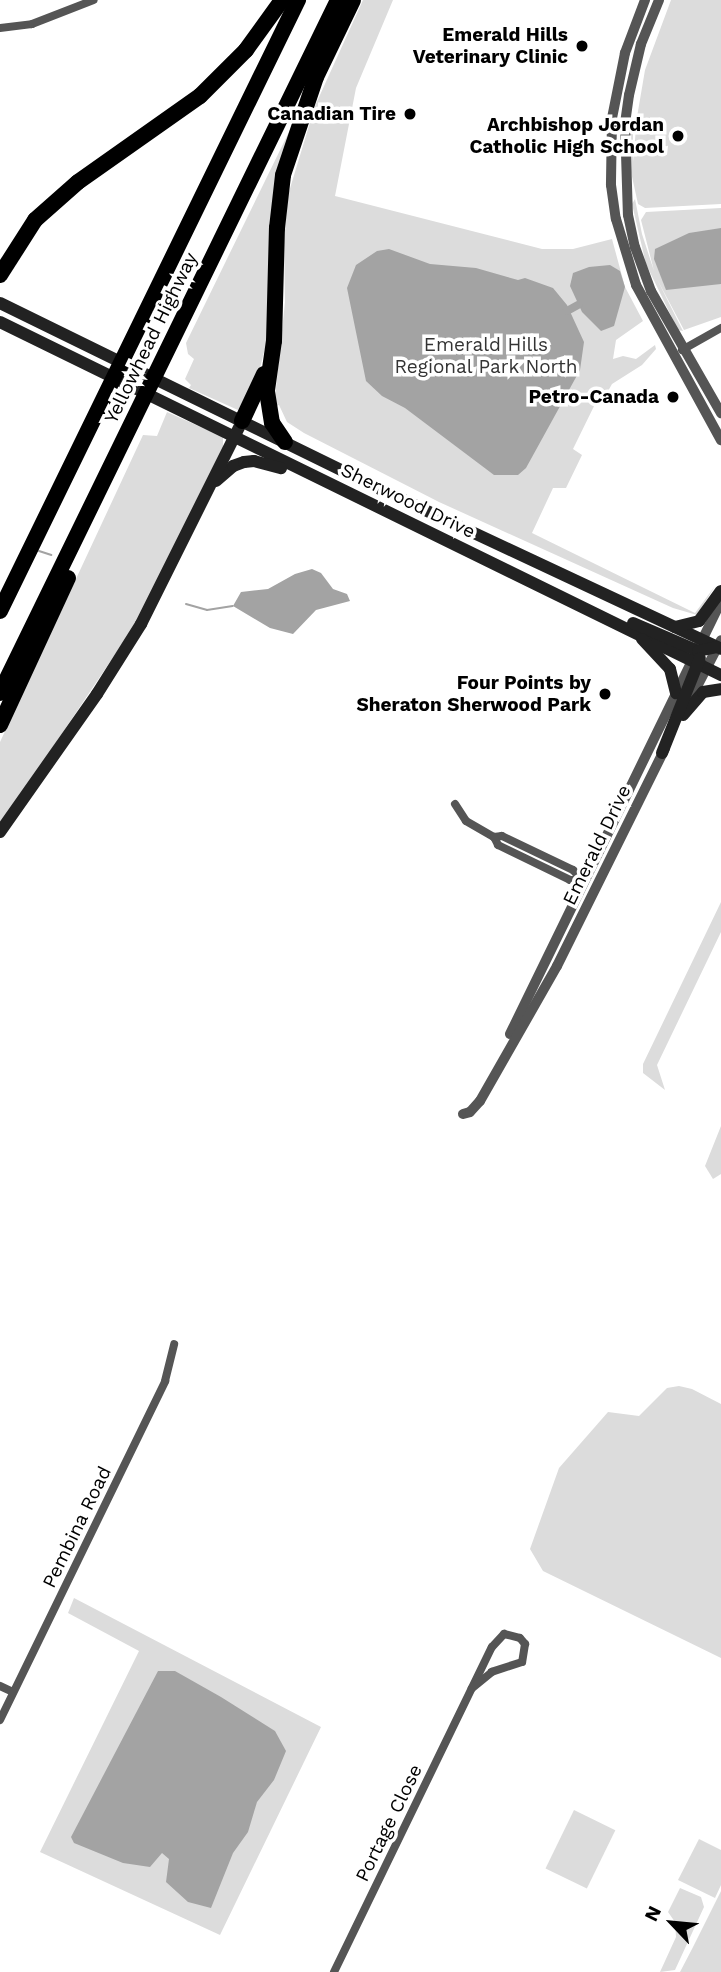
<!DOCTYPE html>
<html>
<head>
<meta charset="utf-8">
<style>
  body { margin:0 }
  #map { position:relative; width:721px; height:1972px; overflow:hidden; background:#fff; font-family:"Work Sans",sans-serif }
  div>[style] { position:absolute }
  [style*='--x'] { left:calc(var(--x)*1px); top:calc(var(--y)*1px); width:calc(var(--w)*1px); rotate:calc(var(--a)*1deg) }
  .green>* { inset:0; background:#dcdcdc; transform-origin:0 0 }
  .water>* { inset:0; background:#a3a3a3 }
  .stream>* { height:2px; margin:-1px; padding:0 1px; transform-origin:1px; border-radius:1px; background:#a3a3a3 }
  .canal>* { height:8px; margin:-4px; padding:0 4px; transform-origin:4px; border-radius:4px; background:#a3a3a3 }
  .minor>* { height:8px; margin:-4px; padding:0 4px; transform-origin:4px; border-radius:4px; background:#555 }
  .tertiary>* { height:10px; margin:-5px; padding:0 5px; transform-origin:5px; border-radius:5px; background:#555 }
  .secondary>* { height:12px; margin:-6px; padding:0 6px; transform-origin:6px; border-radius:6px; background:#222 }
  .motorway>* { height:16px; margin:-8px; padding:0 8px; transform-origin:8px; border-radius:8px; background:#000 }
  .dots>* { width:19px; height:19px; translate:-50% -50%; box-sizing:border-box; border:4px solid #fff; border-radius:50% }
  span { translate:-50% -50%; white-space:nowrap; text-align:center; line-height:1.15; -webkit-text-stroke:7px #fff; paint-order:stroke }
  .poi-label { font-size:19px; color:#000; font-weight:700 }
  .right { translate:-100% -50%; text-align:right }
  .street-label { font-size:19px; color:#000 }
  .park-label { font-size:19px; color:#333 }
  .north { position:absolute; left:637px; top:1888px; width:70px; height:70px; -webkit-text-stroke:5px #fff; paint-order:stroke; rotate:296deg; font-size:19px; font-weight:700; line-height:28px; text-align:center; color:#000 }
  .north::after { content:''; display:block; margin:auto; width:24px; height:32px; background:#000; clip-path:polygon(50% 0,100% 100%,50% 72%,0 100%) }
</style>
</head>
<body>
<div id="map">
  <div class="green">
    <div style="clip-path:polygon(363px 0,393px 0,356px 88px,335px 196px,542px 249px,573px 249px,612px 239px,625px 287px,643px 321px,616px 340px,613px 359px,623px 356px,636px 359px,655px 345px,656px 349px,642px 365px,612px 384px,603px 400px,598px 398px,573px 449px,582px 455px,566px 488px,553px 488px,532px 533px,695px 613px,715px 586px,697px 615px,673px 608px,439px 502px,304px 433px,287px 422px,279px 405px,274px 407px,285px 302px,284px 242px,288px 195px,315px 106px)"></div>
    <div style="clip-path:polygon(671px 0,721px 0,721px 204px,645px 208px,638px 204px,631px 172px,629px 129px,633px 119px,633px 162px,637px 117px,645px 70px)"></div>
    <div style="clip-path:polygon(304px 101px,296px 124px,267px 340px,256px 384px,238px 410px,189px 388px,191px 385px,185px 379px,194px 359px,188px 354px,186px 343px)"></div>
    <div style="clip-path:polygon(635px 199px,642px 234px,654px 271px,641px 220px,646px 212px,721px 208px,721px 317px,684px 330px,657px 279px,683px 331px,678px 330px,646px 264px,632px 204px)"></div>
    <div style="clip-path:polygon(167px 412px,223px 437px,223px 450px,142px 614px,0 826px,0 742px,143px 435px,157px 436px)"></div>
    <div style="clip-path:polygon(721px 902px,721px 932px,657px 1065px,665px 1090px,643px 1073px,643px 1064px)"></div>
    <div style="clip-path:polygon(721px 1126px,721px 1174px,713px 1179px,705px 1166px)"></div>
    <div style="clip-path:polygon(679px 1386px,692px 1389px,721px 1404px,721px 1658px,543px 1571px,530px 1549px,559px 1468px,608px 1412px,639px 1416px,667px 1388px)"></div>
    <div style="clip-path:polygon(74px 1598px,321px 1727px,220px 1935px,40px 1852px,139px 1651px,68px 1613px)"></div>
    <div style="left:574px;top:1810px;width:46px;height:65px;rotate:26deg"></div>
    <div style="clip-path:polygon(699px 1839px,721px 1850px,721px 1885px,715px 1898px,678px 1880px)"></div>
    <div style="clip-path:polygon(680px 1888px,701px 1897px,704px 1907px,675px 1970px,660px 1972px,676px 1937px,675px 1922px,668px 1912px)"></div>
    <div style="clip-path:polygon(721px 1891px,721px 1972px,680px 1972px,692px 1949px)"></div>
  </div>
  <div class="water">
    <div style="clip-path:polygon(721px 228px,721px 284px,666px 290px,654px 259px,655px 249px,689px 233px)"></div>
    <div style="clip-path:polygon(389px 249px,430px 264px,476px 268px,518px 280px,525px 278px,553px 288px,567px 305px,584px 342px,580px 370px,526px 468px,518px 475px,494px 475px,405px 408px,382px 396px,366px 381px,347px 288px,356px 265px,377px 251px)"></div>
    <div style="clip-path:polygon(610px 265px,620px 271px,625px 287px,614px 326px,601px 331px,582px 312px,570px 286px,573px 273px,589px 267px)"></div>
    <div style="clip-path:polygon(312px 569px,321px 573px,333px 589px,347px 594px,350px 601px,316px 610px,293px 634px,270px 628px,233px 606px,241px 592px,268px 589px,295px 574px)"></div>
    <div style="clip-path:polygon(158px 1671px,175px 1671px,221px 1697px,275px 1731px,286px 1751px,274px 1780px,257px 1802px,248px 1832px,233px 1853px,211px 1908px,188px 1902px,166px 1882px,169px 1859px,162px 1853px,150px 1867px,123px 1863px,74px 1843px,71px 1837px)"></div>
  </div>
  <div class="stream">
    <div style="--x:39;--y:551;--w:13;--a:18"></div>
    <div style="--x:186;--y:604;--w:22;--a:16"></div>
    <div style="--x:207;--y:610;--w:26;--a:-9"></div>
  </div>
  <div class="canal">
    <div style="--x:567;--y:311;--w:13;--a:-29"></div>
  </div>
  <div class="minor">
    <div style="--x:0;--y:28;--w:32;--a:-7"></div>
    <div style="--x:32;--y:24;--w:66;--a:-21.2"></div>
    <div style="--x:682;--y:350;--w:45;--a:-29.4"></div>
    <div style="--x:455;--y:804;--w:20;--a:57"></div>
    <div style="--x:466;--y:821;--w:32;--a:30"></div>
    <div style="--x:494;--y:837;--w:9;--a:63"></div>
    <div style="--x:498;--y:845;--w:80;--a:25.9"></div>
    <div style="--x:570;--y:880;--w:13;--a:0"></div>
    <div style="--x:494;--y:837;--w:8;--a:-7"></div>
    <div style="--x:502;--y:836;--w:79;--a:25.6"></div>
    <div style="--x:573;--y:870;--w:15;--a:48"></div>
    <div style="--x:0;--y:1686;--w:14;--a:25"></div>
    <div style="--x:0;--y:1720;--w:377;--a:-64"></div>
    <div style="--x:165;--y:1381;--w:38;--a:-76"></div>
    <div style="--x:334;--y:1972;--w:361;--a:-64.1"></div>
    <div style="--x:492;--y:1647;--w:18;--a:-47"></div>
    <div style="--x:504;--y:1634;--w:16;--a:14"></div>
    <div style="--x:520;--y:1638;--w:8;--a:50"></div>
    <div style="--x:525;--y:1644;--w:18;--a:99"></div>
    <div style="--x:522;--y:1662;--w:32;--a:162"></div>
    <div style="--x:492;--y:1672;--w:26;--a:141"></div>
  </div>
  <div class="tertiary">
    <div style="--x:645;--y:0;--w:57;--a:110.7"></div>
    <div style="--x:625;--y:53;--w:66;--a:101.3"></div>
    <div style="--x:612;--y:118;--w:67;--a:90.9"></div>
    <div style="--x:611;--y:185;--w:34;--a:82"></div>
    <div style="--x:616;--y:219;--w:69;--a:73.1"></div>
    <div style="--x:636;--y:285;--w:177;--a:61.3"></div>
    <div style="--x:659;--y:0;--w:48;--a:112.2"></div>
    <div style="--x:641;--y:44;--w:52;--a:103.2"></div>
    <div style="--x:629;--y:95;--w:27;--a:98"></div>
    <div style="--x:625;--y:122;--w:93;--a:88.2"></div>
    <div style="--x:628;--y:215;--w:33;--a:78"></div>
    <div style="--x:635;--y:247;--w:47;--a:70"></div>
    <div style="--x:651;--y:291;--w:141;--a:60.2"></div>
    <div style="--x:687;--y:706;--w:74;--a:-62.7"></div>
    <div style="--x:510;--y:1034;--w:481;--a:-64"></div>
    <div style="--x:463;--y:1114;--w:7;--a:-16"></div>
    <div style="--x:470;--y:1112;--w:15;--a:-48"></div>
    <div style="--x:480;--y:1101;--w:155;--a:-60.3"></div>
    <div style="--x:557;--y:966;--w:243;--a:-63.6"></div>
  </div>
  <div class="secondary">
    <div style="--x:0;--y:303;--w:421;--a:26.1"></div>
    <div style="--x:378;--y:488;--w:379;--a:25.1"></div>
    <div style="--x:0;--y:322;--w:803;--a:26.09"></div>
    <div style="--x:216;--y:481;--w:23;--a:-41"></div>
    <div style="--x:233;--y:466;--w:12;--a:-20"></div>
    <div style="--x:244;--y:462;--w:10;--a:-6"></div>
    <div style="--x:254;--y:461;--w:28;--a:15"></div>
    <div style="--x:633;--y:623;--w:71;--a:23.3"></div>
    <div style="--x:698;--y:651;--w:19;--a:-12"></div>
    <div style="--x:675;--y:627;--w:25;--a:-14"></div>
    <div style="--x:699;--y:621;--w:37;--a:-54"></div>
    <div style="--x:642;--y:639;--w:41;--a:47"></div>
    <div style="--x:670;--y:669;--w:25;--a:76"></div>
    <div style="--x:683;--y:715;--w:30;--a:-49"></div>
    <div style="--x:703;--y:692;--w:18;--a:-9"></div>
    <div style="--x:662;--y:753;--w:102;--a:-68.2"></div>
    <div style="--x:0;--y:832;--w:169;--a:-54.9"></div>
    <div style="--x:97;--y:694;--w:83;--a:-57.8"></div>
    <div style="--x:141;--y:624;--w:227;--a:-63.5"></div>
  </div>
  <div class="motorway">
    <div style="--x:0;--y:275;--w:65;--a:-57.5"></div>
    <div style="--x:35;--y:220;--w:57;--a:-41.5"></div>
    <div style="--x:78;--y:182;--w:149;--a:-35.2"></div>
    <div style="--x:200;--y:96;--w:65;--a:-45"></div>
    <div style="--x:246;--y:50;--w:62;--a:-54.2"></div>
    <div style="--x:242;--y:421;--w:52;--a:-64.9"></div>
    <div style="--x:285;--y:442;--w:23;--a:-124"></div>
    <div style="--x:272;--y:423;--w:33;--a:-99"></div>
    <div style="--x:267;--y:390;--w:49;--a:-81.9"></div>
    <div style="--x:274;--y:341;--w:113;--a:-88.5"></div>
    <div style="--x:277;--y:228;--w:53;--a:-83.5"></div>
    <div style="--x:283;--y:175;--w:103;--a:-71.4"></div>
    <div style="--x:316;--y:77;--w:85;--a:-64.3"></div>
    <div style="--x:0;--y:611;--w:680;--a:-64"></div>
    <div style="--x:0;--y:693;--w:771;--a:-64"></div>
    <div style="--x:0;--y:725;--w:162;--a:-65.2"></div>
  </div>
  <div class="dots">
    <div style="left:582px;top:46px;background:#000"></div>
    <div style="left:410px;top:114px;background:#000"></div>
    <div style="left:678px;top:136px;background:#000"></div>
    <div style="left:673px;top:397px;background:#000"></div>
    <div style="left:605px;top:694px;background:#000"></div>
  </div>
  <div class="poi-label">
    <span class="right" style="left:568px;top:46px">Emerald Hills<br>Veterinary Clinic</span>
    <span class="right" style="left:396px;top:114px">Canadian Tire</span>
    <span class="right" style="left:664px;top:136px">Archbishop Jordan<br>Catholic High School</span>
    <span class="right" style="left:659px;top:397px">Petro-Canada</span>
    <span class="right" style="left:591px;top:694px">Four Points by<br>Sheraton Sherwood Park</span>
  </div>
  <div class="street-label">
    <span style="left:151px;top:338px;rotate:-64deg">Yellowhead Highway</span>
    <span style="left:408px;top:501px;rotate:26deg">Sherwood Drive</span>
    <span style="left:597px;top:845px;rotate:-64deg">Emerald Drive</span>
    <span style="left:77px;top:1527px;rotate:-64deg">Pembina Road</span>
    <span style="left:389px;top:1823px;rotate:-64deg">Portage Close</span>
  </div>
  <div class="park-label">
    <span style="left:486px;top:356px">Emerald Hills<br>Regional Park North</span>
  </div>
  <div class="north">N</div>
</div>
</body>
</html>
